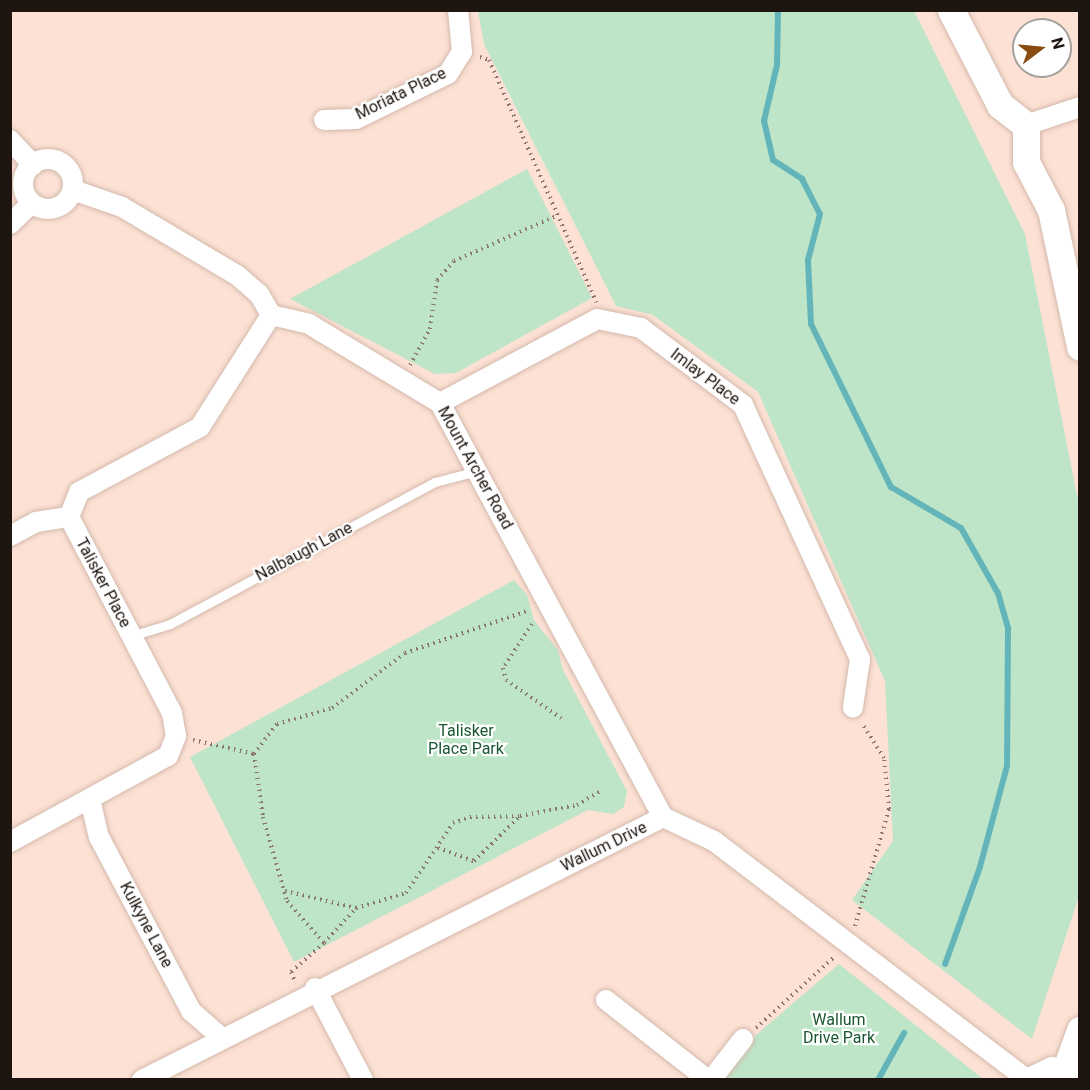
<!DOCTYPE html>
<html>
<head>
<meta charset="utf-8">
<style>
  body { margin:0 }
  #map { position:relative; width:1090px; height:1090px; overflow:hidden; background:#fce1d4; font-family:Roboto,sans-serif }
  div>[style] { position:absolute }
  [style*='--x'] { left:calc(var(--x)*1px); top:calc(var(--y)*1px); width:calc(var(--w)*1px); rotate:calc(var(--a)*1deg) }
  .green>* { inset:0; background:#bee5c7 }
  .stream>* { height:6px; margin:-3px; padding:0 3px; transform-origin:3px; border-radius:3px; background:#63b5ba }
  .path>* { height:4px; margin-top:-2px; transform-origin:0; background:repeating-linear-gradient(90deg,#89776f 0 1.5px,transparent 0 6px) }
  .roads { filter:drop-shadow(0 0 2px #d3b9ac) drop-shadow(0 0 2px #d3b9ac) }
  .lane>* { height:9px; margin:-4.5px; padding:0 4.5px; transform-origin:4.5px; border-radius:4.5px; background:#fff }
  .street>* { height:20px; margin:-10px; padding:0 10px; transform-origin:10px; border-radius:10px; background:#fff }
  .street>.ring { margin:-10px; padding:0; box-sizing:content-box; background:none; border:20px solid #fff; border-radius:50% }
  .secondary>* { height:27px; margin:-13.5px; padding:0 13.5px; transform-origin:13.5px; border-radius:13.5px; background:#fff }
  span { translate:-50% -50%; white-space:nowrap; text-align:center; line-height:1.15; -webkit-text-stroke:4.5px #fff; paint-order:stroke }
  .street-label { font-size:16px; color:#1e1510 }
  .park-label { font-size:16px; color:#1a5731 }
  .frame { position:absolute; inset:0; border:12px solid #1e1510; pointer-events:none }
  .north { position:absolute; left:1012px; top:18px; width:60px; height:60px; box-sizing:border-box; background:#fff; border:2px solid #a5a19f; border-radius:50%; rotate:74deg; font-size:16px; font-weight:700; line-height:24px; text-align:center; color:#1e1510 }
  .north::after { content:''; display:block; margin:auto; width:21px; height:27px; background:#894b0f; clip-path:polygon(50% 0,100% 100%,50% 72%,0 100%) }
</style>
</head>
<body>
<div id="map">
  <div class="green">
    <div style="clip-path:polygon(478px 11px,914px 11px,1025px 234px,1079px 505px,1079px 896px,1032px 1039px,852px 900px,893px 841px,885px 681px,758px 392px,653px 315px,616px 306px,484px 44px)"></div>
    <div style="clip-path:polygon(527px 169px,592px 298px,456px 373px,435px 374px,290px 299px)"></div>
    <div style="clip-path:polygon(514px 580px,527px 595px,534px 620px,558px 650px,563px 670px,627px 791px,624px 807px,613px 814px,588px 810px,294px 962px,190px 757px)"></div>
    <div style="clip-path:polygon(839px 964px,983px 1079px,725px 1080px,756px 1035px)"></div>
  </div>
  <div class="stream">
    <div style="--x:778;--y:10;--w:55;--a:91"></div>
    <div style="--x:777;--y:65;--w:57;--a:103.1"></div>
    <div style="--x:764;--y:121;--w:40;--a:77"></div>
    <div style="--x:773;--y:160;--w:35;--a:33"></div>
    <div style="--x:802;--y:179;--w:39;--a:63"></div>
    <div style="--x:820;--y:214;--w:48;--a:104.6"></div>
    <div style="--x:808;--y:260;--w:64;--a:87.3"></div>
    <div style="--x:811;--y:324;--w:182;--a:63.9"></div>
    <div style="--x:891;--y:487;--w:81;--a:30.4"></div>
    <div style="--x:961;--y:528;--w:75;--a:60.4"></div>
    <div style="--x:998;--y:593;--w:37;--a:74"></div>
    <div style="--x:1008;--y:629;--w:137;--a:90.4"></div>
    <div style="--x:1007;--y:766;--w:105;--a:105"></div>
    <div style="--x:980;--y:867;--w:103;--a:109.8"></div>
    <div style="--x:878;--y:1080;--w:54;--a:-61"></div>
  </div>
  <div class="path">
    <div style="--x:480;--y:57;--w:9;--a:18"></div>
    <div style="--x:489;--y:60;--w:265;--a:66.1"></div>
    <div style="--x:410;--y:365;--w:41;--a:-60.9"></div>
    <div style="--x:430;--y:329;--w:49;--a:-81.9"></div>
    <div style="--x:437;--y:280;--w:25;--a:-48"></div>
    <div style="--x:454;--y:261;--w:111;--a:-23.8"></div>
    <div style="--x:532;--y:624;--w:53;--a:123.4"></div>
    <div style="--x:503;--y:668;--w:12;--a:76"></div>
    <div style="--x:506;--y:680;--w:67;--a:34.6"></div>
    <div style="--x:193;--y:740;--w:63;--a:12.9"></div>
    <div style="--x:254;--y:754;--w:38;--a:-53"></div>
    <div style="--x:277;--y:724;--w:57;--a:-16.2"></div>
    <div style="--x:332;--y:708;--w:91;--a:-37"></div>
    <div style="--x:405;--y:653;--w:129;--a:-19"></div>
    <div style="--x:254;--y:754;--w:64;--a:81.9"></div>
    <div style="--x:263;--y:817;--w:87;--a:74.1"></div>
    <div style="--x:287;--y:901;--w:56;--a:48.6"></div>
    <div style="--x:324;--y:943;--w:44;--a:138.7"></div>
    <div style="--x:291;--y:972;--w:12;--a:66"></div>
    <div style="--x:438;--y:848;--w:38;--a:20"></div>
    <div style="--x:474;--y:861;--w:63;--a:-44.4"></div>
    <div style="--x:285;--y:891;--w:73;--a:13.5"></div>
    <div style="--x:855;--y:926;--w:122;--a:-73.8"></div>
    <div style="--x:889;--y:809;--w:51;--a:-95.6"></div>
    <div style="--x:884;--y:758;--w:41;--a:-122.2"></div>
    <div style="--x:324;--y:943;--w:47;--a:-47.6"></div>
    <div style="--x:356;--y:908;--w:52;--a:-16.7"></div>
    <div style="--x:406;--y:893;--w:84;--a:-56.1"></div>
    <div style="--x:453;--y:823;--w:18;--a:-19"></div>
    <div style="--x:470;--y:817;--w:50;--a:-1.1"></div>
    <div style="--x:520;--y:816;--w:58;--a:-10.9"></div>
    <div style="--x:577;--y:805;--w:26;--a:-31"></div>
    <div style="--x:756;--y:1028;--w:107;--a:-42.3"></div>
  </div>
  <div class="roads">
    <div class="lane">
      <div style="--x:131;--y:636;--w:41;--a:-17.1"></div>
      <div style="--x:170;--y:624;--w:301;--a:-28.2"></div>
      <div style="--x:435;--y:482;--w:43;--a:-14.7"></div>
    </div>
    <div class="street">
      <div style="--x:324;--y:120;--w:32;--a:-2"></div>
      <div style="--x:356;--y:119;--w:102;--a:-26.1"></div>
      <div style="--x:448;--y:74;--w:26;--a:-58"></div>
      <div style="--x:462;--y:52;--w:42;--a:-95.4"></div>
      <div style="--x:1026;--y:125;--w:57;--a:-18.4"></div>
      <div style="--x:10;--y:140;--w:34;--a:47"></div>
      <div class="ring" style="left:23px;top:159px;width:30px;height:30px"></div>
      <div style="--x:73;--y:190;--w:52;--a:19.1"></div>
      <div style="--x:122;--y:207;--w:135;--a:30.7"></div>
      <div style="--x:238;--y:276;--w:28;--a:41"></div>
      <div style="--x:259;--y:294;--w:24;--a:60"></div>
      <div style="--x:271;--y:315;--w:39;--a:13"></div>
      <div style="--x:309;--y:324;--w:153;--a:31.1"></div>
      <div style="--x:440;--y:403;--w:470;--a:61.7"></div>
      <div style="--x:10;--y:224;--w:30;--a:-44"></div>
      <div style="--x:440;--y:403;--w:178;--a:-28.1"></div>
      <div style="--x:597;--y:319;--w:45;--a:11.6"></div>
      <div style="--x:641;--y:328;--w:128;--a:37"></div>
      <div style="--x:743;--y:405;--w:280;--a:65.3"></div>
      <div style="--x:860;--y:659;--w:49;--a:98.3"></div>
      <div style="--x:10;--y:536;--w:30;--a:-28"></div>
      <div style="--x:36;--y:522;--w:33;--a:-9"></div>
      <div style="--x:90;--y:799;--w:39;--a:77"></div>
      <div style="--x:99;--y:837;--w:197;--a:62.1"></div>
      <div style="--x:191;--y:1011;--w:41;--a:41.1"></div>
      <div style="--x:10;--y:842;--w:180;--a:-28.6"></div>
      <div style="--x:168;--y:756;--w:22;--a:-68"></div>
      <div style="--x:176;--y:736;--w:23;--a:-100"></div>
      <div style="--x:172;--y:713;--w:221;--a:-117.7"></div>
      <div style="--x:69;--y:517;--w:27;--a:-68"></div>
      <div style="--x:79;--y:492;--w:137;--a:-28.2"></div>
      <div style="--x:200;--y:427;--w:133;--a:-57.6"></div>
      <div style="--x:315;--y:988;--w:104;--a:62.4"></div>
      <div style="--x:606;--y:1000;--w:130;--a:38.1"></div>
      <div style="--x:142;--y:1080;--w:584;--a:-26.78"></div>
      <div style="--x:663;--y:817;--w:56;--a:25.2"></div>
      <div style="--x:714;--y:841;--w:395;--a:37.3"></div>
      <div style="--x:711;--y:1080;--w:52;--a:-52"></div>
    </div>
    <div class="secondary">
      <div style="--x:951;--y:10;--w:107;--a:62.7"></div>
      <div style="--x:1000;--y:105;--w:33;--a:38"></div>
      <div style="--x:1026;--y:125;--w:37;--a:90"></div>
      <div style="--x:1026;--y:162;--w:54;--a:62.5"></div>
      <div style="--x:1051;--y:210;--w:140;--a:78"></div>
      <div style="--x:1064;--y:1074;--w:47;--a:-70"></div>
      <div style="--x:1031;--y:1080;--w:23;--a:-25"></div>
      <div style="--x:1052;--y:1070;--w:22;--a:27"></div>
    </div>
  </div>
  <div class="street-label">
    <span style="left:401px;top:94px;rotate:-26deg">Moriata Place</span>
    <span style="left:705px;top:377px;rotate:37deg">Imlay Place</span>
    <span style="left:475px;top:468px;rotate:61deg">Mount Archer Road</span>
    <span style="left:304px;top:552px;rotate:-28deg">Nalbaugh Lane</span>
    <span style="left:103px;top:583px;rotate:62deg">Talisker Place</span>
    <span style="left:604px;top:847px;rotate:-26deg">Wallum Drive</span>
    <span style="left:146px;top:925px;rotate:62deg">Kulkyne Lane</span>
  </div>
  <div class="park-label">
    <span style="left:466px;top:740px">Talisker<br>Place Park</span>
    <span style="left:839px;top:1029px">Wallum<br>Drive Park</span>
  </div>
  <div class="frame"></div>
  <div class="north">N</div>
</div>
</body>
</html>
